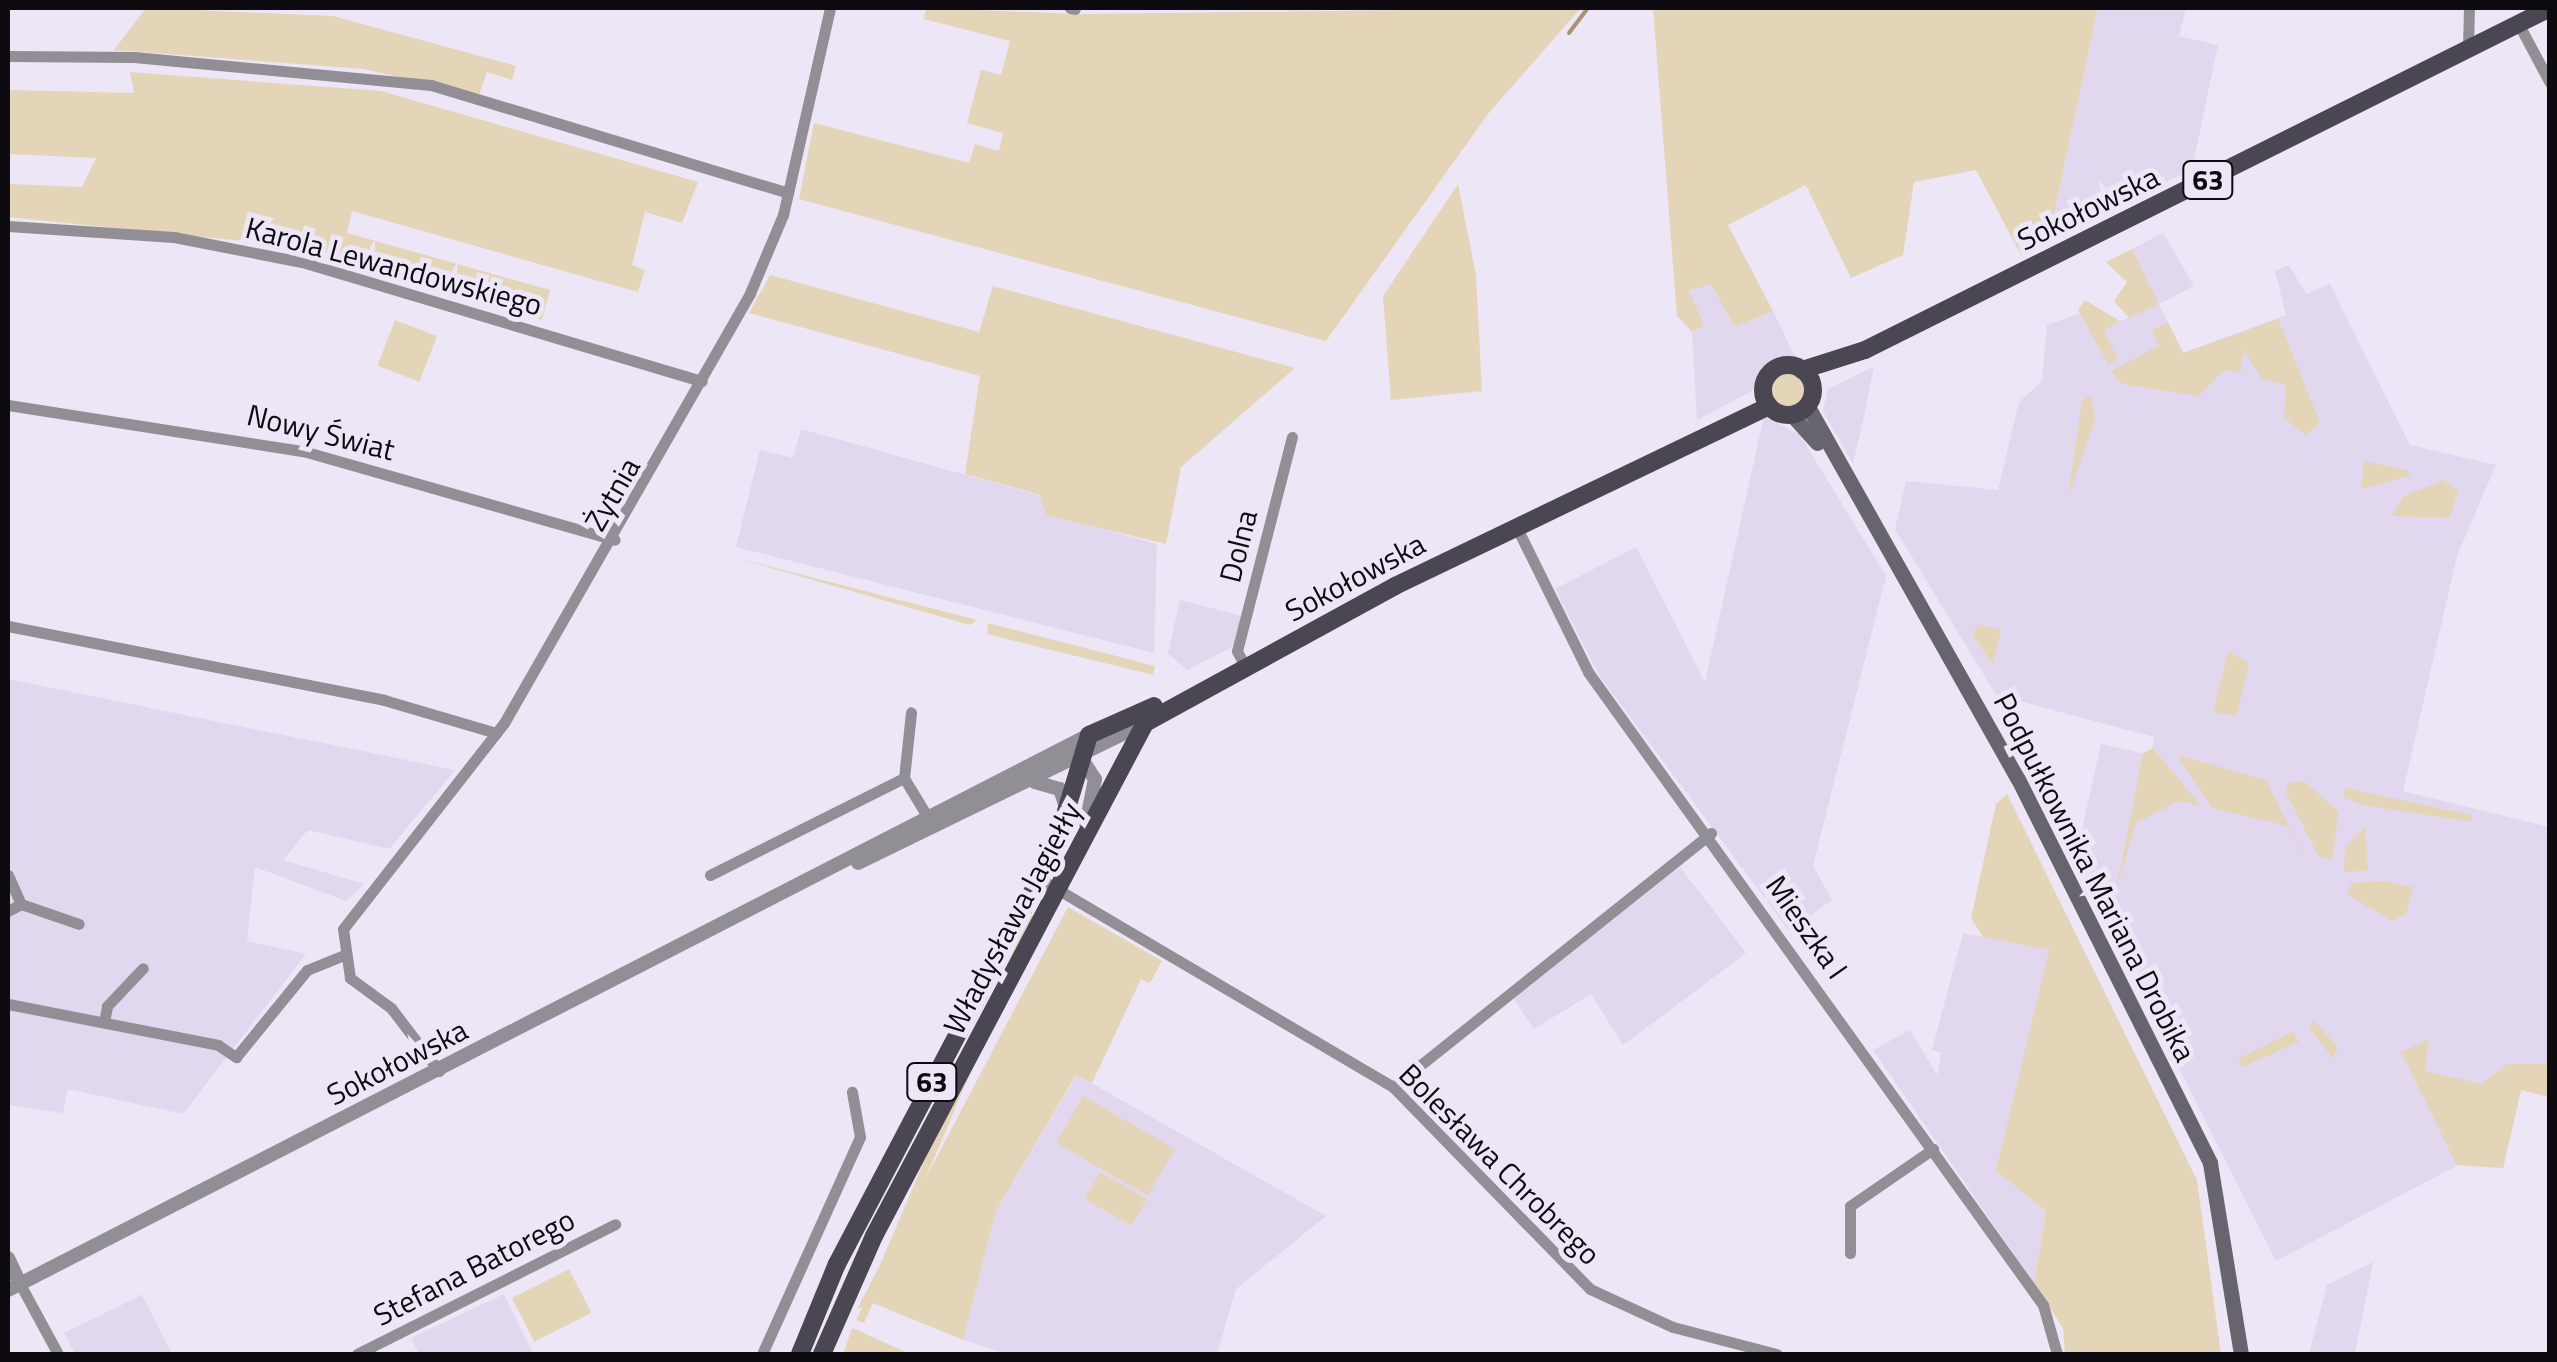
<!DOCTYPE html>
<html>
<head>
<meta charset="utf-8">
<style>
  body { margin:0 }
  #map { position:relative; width:2557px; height:1362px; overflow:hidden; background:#ece6f7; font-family:"Titillium Web",sans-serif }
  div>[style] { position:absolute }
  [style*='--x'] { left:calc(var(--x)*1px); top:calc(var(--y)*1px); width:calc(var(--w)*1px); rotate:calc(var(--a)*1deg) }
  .built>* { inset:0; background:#e1d8f0 }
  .green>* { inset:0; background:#e5d5b8; transform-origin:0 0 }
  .round { border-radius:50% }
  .stream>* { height:4px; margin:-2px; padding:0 2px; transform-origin:2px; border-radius:2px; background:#a89471 }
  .minor>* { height:11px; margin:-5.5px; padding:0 5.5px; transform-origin:5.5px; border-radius:5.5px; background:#918e95 }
  .tertiary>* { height:14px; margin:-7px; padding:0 7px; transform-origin:7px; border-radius:7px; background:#918e95 }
  .secondary>* { height:15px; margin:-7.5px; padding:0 7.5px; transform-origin:7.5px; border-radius:7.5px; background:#67646e }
  .primary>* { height:18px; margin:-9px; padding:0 9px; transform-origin:9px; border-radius:9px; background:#4a4652 }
  .primary>.ring { margin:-9px; padding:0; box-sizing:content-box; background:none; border:18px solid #4a4652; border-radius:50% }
  span { translate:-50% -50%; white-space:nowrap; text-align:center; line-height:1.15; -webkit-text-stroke:10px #ece6f7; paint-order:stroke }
  .shield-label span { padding:2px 8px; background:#ece6f7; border:2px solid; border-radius:8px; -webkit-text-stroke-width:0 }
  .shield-label { font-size:28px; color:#0d0b10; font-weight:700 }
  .street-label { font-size:30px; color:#0d0b10 }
  .frame { position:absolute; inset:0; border:10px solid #0d0b10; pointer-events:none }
</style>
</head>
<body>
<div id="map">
  <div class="built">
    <div style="clip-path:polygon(2098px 8px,2186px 8px,2179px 36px,2218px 45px,2192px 169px,2048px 242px)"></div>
    <div style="clip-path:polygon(2163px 233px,2194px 286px,2159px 304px,2183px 353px,2286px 315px,2275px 271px,2289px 265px,2306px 294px,2330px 284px,2410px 445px,2496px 465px,2457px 556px,2403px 791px,2549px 827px,2549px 1097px,2521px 1090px,2503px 1168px,2458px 1165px,2276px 1261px,2075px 861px,2101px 744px,2151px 755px,2154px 737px,1996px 695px,1895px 529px,1906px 481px,1998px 490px,2019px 402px,2042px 381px,2047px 325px,2093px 309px,2104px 329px,2158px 304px,2132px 249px)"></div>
    <div style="clip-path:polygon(1711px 285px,1735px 327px,1773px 311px,1795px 357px,1769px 362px,1752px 391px,1697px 420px,1692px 332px,1704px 325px,1688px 290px)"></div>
    <div style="clip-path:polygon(1874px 366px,1864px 416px,1853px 464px,1823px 411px,1828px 389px)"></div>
    <div style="clip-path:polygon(1764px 416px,1800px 435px,1886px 576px,1813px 866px,1832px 900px,1789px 931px,1599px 675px,1555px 589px,1636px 547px,1705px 682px)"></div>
    <div style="clip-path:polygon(801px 429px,1041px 496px,1045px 513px,1157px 544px,1154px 653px,736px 547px,760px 450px,793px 458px)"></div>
    <div style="clip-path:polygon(1180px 600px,1242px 616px,1234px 646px,1187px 670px,1168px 653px)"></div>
    <div style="clip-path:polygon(8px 679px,455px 770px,389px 849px,308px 830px,283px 860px,364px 884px,346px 901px,255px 867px,247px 941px,306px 954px,183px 1114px,68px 1089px,63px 1113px,8px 1105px)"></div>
    <div style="clip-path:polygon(1680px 867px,1746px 953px,1623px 1045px,1591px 994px,1534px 1029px,1513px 998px)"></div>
    <div style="clip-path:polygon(1963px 933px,2050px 950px,1999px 1168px,2046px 1211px,2034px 1283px,1873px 1050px,1910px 1030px,1937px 1075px,1941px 1053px,1932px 1050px)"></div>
    <div style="clip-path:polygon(1077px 1075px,1326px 1216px,1236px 1289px,1217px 1354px,1007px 1354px,963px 1340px,996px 1211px)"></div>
    <div style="clip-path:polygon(2373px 1262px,2355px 1354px,2309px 1354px,2327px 1285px)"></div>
    <div style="clip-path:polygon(504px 1294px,533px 1354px,419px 1354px,411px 1338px)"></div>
    <div style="clip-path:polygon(142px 1295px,172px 1354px,75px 1354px,64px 1333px)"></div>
  </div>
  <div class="green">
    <div style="clip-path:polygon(146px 8px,333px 16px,516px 66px,512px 80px,487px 72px,479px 95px,363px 69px,114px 50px)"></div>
    <div style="clip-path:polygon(926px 8px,1078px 14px,1581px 8px,1488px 114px,1326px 341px,799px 199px,814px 123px,969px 163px,975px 144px,999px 151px,1003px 133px,967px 123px,981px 70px,1001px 75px,1010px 41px,924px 19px)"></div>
    <div style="clip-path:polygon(1653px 8px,2098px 8px,2048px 242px,2021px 255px,1976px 170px,1914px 182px,1903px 255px,1851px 278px,1806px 185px,1728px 225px,1773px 311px,1735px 327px,1711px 285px,1689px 290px,1704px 325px,1692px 332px,1677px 316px)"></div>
    <div style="clip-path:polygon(130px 72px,381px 91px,698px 182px,682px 223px,645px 212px,632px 265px,645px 270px,638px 292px,352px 211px,347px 233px,550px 290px,542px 320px,253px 242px,8px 217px,8px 184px,82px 187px,96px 158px,8px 154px,8px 90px,134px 93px)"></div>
    <div style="clip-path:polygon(1458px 184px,1476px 275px,1482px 391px,1391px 400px,1383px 296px)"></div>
    <div style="clip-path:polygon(2132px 249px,2159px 304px,2129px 318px,2114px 301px,2127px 282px,2106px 262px)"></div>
    <div style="clip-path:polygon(770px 275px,979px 332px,993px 286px,1295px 368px,1181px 467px,1166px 544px,1046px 515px,1040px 495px,965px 474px,980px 376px,749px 313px)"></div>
    <div style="clip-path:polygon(2085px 300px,2120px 321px,2104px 330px,2118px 359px,2108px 364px,2078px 310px)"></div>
    <div style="clip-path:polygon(2278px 319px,2320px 422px,2306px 435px,2284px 418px,2286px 385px,2262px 379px,2244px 350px,2241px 372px,2224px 370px,2199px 396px,2122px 384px,2111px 371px,2159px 345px,2152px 330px,2168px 322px,2183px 353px)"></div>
    <div style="left:395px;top:320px;width:45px;height:49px;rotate:21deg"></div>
    <div class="round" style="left:1771px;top:372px;width:34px;height:34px"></div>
    <div style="clip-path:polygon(2091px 395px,2095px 420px,2068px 497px,2082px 401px)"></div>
    <div style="clip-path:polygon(2364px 461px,2410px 471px,2409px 476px,2361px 489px)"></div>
    <div style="clip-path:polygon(2443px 480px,2458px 491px,2450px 518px,2392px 516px,2404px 496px)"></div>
    <div style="clip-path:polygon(733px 557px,977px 620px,970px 625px)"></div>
    <div style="clip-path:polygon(988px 623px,1155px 666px,1153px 675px,987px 634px)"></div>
    <div style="clip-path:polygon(1979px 624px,2001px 630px,1993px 665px,1972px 634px)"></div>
    <div style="clip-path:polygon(2228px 651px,2249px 664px,2237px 715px,2213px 713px)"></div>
    <div style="clip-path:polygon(2153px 748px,2201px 806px,2179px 801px,2136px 823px,2116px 891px,2143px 753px)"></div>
    <div style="clip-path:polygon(2177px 755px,2266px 780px,2333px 914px,2288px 826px,2212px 808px)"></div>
    <div style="clip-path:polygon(2304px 781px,2339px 812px,2332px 859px,2319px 857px,2286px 793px,2288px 783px)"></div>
    <div style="clip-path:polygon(2345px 788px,2472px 815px,2471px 822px,2363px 805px,2343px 797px)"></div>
    <div style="clip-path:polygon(2007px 794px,2197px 1180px,2221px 1354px,2065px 1354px,2063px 1328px,2034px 1283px,2046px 1211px,1996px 1171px,2049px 950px,1983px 937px,1971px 918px,1996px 804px)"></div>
    <div style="clip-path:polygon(2365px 827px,2368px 871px,2344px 872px,2345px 848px)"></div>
    <div style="clip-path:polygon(2385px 881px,2413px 887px,2406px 914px,2393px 921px,2347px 895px,2352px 883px)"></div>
    <div style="clip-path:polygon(1068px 907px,1162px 961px,1150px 983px,1141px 979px,1092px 1083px,1076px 1075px,996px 1211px,963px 1340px,873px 1303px,857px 1309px)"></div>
    <div style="left:1029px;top:914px;width:8px;height:441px;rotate:23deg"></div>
    <div style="clip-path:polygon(2314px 1020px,2338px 1048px,2333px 1059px,2309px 1028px)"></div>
    <div style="clip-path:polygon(2293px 1031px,2299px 1042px,2242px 1067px,2238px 1059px)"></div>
    <div style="clip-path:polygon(2429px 1039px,2425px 1071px,2482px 1084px,2506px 1064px,2549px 1064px,2549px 1097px,2521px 1090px,2503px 1168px,2457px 1165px,2401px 1052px)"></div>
    <div style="left:1083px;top:1096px;width:106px;height:54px;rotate:30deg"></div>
    <div style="left:1100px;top:1172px;width:54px;height:31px;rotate:30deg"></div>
    <div style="left:569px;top:1269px;width:49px;height:64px;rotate:63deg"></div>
    <div style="clip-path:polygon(852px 1328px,855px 1329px,910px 1354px,843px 1354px)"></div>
  </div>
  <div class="stream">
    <div style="--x:1569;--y:33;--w:31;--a:-53"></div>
  </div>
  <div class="minor">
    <div style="--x:1070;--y:8;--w:5;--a:11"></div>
    <div style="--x:2518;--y:23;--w:68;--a:61.9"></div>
    <div style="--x:2468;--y:48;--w:40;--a:-88.6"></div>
    <div style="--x:8;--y:56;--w:126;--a:0.5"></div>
    <div style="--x:134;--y:57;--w:298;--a:5.4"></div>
    <div style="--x:431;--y:85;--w:373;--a:16.8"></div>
    <div style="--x:8;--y:226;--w:166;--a:3.8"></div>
    <div style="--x:174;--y:237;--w:130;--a:11.1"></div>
    <div style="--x:302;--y:262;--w:417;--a:16.6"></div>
    <div style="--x:8;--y:405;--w:299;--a:8.9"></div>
    <div style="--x:303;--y:451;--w:324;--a:15.9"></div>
    <div style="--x:1516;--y:526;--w:163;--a:63.7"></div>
    <div style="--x:1588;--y:672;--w:780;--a:54.29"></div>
    <div style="--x:2043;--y:1305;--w:51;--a:74.1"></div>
    <div style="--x:8;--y:626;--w:383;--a:11.1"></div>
    <div style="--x:384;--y:700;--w:117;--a:16.4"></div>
    <div style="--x:1245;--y:666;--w:17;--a:-118"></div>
    <div style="--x:1237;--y:651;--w:221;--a:-75.6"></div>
    <div style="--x:904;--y:778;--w:66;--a:-83.9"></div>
    <div style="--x:8;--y:875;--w:32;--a:66"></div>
    <div style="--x:710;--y:875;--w:217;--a:-26.6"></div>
    <div style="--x:904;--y:778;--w:44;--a:58.8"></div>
    <div style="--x:1040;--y:879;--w:410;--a:30.5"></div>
    <div style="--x:1393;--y:1087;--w:282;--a:45.7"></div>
    <div style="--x:1590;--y:1289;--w:91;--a:24.6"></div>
    <div style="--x:1673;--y:1327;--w:107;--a:14.6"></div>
    <div style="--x:8;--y:911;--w:15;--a:-28"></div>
    <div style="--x:21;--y:904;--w:61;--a:19"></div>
    <div style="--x:8;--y:1004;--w:214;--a:11"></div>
    <div style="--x:218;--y:1045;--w:22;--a:34"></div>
    <div style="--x:236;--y:1057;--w:112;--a:-50.8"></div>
    <div style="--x:307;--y:970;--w:38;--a:-22"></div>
    <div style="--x:104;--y:1022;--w:16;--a:-79"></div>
    <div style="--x:107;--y:1006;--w:52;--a:-46.5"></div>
    <div style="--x:439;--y:1071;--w:79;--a:-127.3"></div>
    <div style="--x:391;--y:1008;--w:51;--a:-143.8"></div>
    <div style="--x:350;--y:978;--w:49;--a:-98.1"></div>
    <div style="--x:343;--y:929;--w:261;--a:-52"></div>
    <div style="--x:504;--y:723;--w:495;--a:-60.2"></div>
    <div style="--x:750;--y:293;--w:85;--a:-67.1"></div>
    <div style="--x:783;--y:215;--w:212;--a:-77.2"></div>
    <div style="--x:1393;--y:1087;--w:407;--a:-38.6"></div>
    <div style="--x:1850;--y:1253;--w:47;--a:-90"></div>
    <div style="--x:1850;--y:1206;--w:101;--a:-34.5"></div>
    <div style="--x:20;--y:1284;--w:80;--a:61.5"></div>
    <div style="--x:357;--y:1354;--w:289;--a:-26.7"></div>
    <div style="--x:762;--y:1354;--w:238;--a:-65.7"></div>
    <div style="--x:860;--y:1137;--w:46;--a:-100.1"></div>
  </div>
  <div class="tertiary">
    <div style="--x:1078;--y:753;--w:31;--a:57"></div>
    <div style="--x:1095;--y:779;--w:46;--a:101.3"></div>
    <div style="--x:1035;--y:782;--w:26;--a:16"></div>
    <div style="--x:1060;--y:789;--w:22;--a:72"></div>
    <div style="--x:858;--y:863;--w:319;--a:-26"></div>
    <div style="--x:8;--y:1258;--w:29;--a:65"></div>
    <div style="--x:8;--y:1290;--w:1215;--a:-27.18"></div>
  </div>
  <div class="secondary">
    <div style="--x:1807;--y:405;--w:429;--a:60.6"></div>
    <div style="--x:2018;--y:779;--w:429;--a:63.4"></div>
    <div style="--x:2210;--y:1163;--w:193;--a:80.8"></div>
    <div style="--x:1791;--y:414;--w:39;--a:48"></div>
  </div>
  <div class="primary">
    <div class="ring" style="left:1763px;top:365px;width:32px;height:32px"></div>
    <div style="--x:1802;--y:370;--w:66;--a:-17.6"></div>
    <div style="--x:1865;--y:350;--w:766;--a:-26.53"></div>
    <div style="--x:800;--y:1354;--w:97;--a:-67.7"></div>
    <div style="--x:837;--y:1264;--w:467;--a:-62.3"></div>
    <div style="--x:1054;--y:851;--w:121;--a:-73.2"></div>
    <div style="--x:1089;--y:735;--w:71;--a:-24"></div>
    <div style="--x:822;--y:1354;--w:129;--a:-66.2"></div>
    <div style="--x:874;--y:1236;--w:580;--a:-62.15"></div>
    <div style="--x:1145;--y:723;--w:285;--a:-28.7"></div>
    <div style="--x:1395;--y:586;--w:415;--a:-25.7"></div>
  </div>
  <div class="shield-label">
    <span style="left:2208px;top:180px">63</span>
    <span style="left:932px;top:1082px">63</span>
  </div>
  <div class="street-label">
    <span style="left:2088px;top:208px;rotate:-26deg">Sokołowska</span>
    <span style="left:394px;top:266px;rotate:15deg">Karola Lewandowskiego</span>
    <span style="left:321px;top:432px;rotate:14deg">Nowy Świat</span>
    <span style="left:612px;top:494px;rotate:-60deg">Żytnia</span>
    <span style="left:1238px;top:546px;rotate:-76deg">Dolna</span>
    <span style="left:1355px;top:577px;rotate:-28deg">Sokołowska</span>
    <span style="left:2095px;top:877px;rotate:63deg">Podpułkownika Mariana Drobika</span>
    <span style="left:1012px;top:918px;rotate:-62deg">Władysława Jagiełły</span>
    <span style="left:1807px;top:927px;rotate:55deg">Mieszka I</span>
    <span style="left:397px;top:1062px;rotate:-27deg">Sokołowska</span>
    <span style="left:1500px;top:1164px;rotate:45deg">Bolesława Chrobrego</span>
    <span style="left:474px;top:1267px;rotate:-27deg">Stefana Batorego</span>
  </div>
  <div class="frame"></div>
</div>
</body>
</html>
